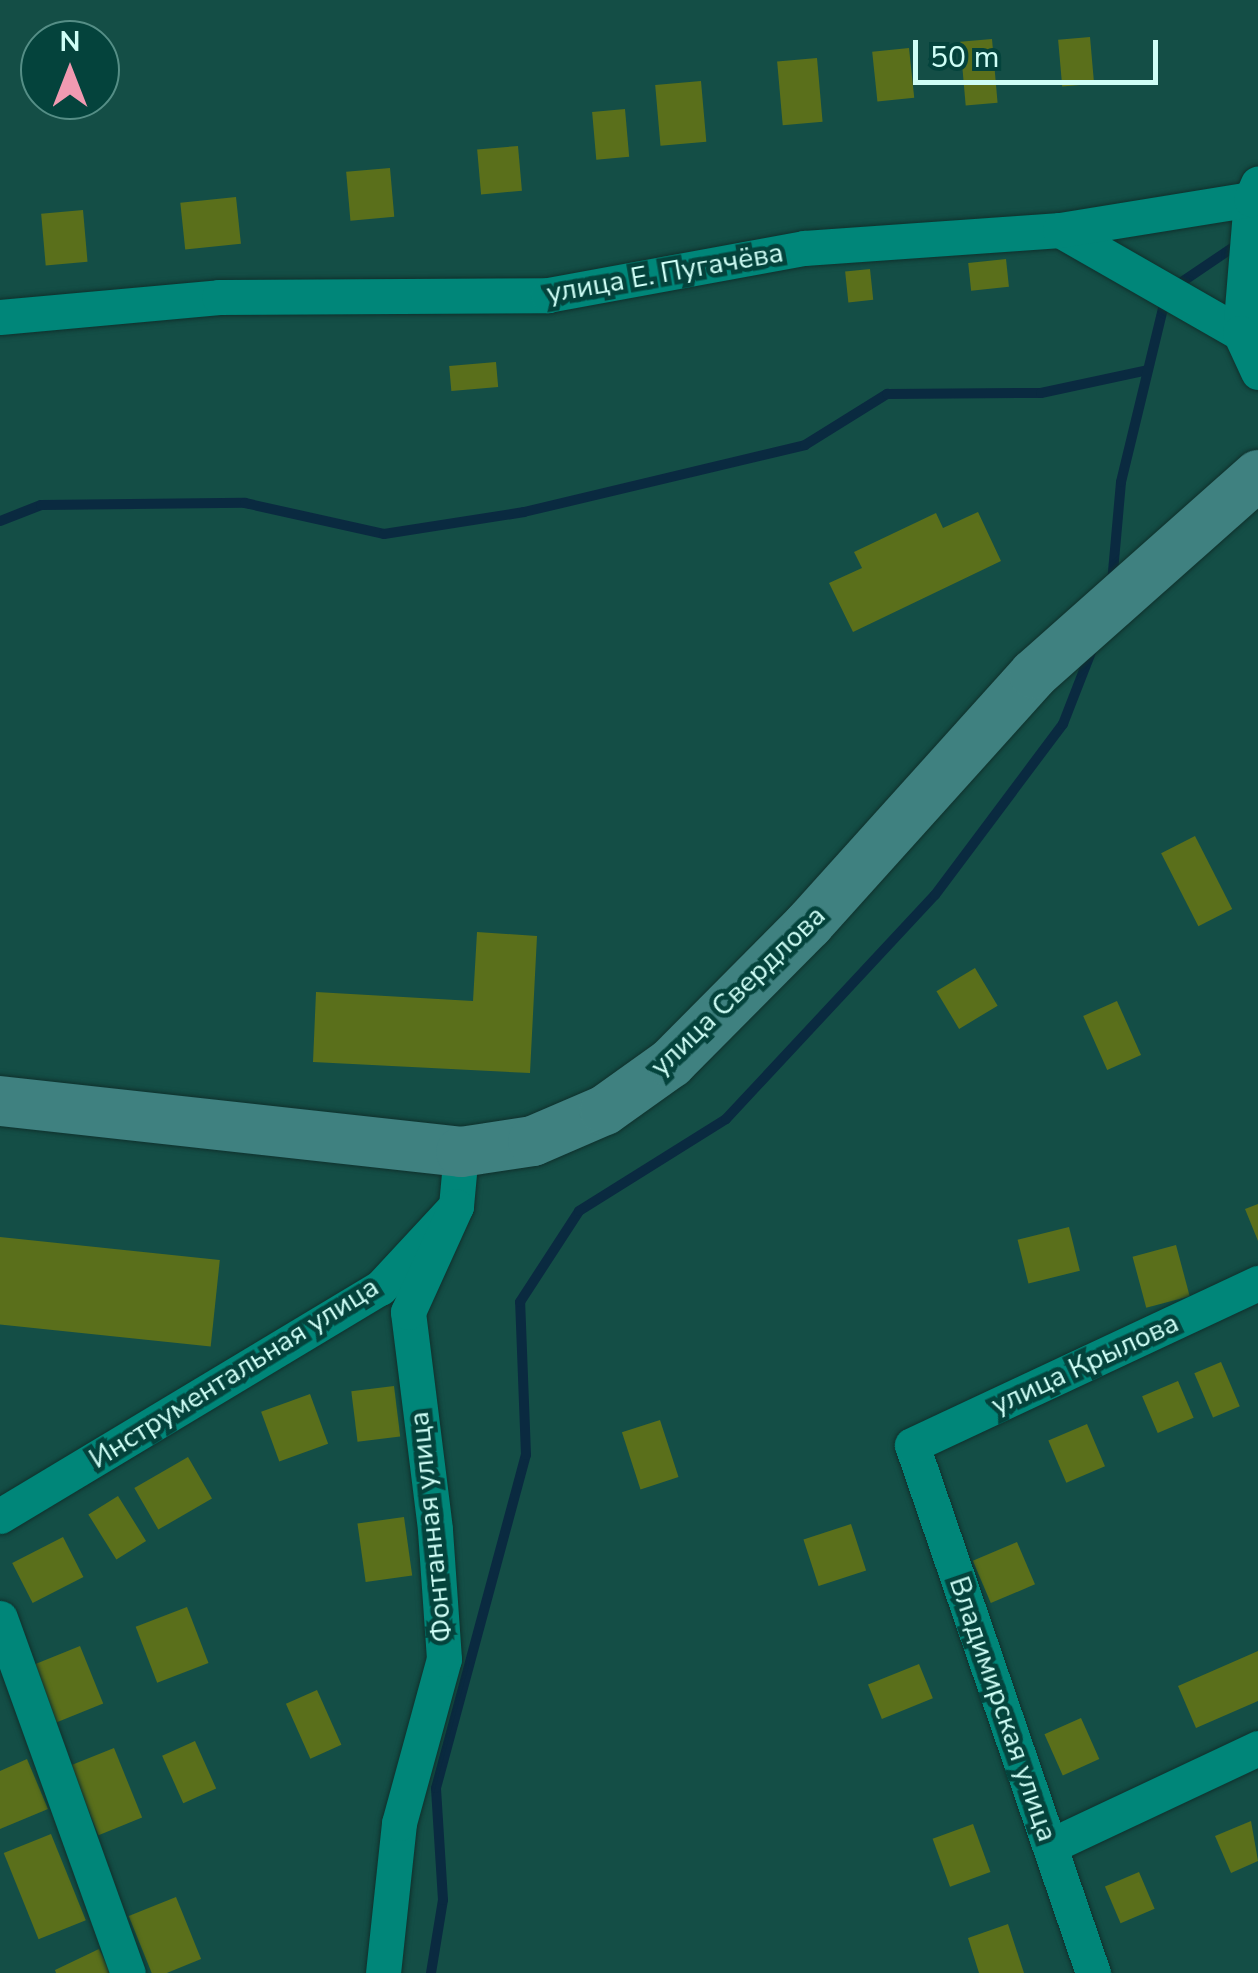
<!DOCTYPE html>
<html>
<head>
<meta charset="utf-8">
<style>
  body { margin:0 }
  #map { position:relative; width:1258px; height:1973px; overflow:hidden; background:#144e46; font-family:"Nunito Sans",sans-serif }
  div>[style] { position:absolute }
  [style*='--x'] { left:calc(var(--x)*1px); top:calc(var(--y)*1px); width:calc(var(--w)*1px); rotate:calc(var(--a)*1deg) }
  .stream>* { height:10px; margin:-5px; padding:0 5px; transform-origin:5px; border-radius:5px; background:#0a2a40 }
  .building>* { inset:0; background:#5a6f1b; transform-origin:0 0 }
  .roads { filter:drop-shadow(0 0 2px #0f302c) drop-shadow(0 0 2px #0f302c) }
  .street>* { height:35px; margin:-17.5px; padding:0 17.5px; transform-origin:17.5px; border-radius:17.5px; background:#008679 }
  .secondary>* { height:50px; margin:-25px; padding:0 25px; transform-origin:25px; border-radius:25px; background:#3f8180 }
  span { translate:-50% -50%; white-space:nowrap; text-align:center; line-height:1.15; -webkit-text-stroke:9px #04433c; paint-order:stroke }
  .street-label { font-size:28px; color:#cffef6 }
  .north { position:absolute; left:20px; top:20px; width:100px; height:100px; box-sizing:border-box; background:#04433c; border:2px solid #558e86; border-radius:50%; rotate:0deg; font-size:28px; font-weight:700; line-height:40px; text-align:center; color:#cffef6 }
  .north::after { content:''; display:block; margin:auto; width:35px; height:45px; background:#f19ab1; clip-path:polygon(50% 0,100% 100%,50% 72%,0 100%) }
  .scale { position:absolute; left:913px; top:40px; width:245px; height:45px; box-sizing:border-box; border:5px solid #cffef6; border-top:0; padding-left:12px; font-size:30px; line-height:35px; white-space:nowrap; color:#cffef6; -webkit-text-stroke:8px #04433c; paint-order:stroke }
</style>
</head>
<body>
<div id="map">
  <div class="stream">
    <div style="--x:0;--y:521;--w:44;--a:-21.3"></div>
    <div style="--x:41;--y:505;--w:204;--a:-0.6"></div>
    <div style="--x:245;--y:503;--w:142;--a:12.6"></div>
    <div style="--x:384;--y:534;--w:142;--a:-8.9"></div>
    <div style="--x:524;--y:512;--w:289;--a:-13.4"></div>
    <div style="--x:805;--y:445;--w:97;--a:-31.9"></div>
    <div style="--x:887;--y:394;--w:154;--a:-0.4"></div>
    <div style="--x:1041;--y:393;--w:109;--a:-12.1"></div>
    <div style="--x:1112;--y:583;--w:101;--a:-84.9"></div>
    <div style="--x:1121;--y:482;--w:195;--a:-76.4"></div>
    <div style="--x:1167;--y:292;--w:86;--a:-34.1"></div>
    <div style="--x:431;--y:1973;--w:74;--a:-80.7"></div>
    <div style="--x:443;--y:1900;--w:112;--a:-93.6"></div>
    <div style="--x:436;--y:1788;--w:345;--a:-74.9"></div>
    <div style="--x:526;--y:1455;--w:153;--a:-92.2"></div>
    <div style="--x:520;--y:1302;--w:108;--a:-57"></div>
    <div style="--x:579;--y:1211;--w:173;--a:-32"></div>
    <div style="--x:726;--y:1119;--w:306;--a:-47"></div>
    <div style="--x:935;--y:895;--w:214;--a:-53.2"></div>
    <div style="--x:1063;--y:724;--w:83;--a:-68.7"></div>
  </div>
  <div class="building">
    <div style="left:1090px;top:37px;width:47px;height:32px;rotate:85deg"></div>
    <div style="left:992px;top:39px;width:64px;height:32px;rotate:85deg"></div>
    <div style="left:909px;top:48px;width:50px;height:37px;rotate:84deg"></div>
    <div style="left:817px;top:58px;width:64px;height:40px;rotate:85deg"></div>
    <div style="left:701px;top:81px;width:61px;height:46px;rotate:85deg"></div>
    <div style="left:625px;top:109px;width:48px;height:33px;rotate:85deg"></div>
    <div style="left:518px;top:146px;width:45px;height:41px;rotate:85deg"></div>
    <div style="left:390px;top:168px;width:49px;height:44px;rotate:85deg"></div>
    <div style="left:236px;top:197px;width:47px;height:56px;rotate:84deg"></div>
    <div style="left:83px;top:210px;width:52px;height:42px;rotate:85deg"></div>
    <div style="left:1006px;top:259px;width:28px;height:38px;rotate:84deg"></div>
    <div style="left:870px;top:269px;width:31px;height:25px;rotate:84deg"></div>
    <div style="left:496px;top:362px;width:25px;height:47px;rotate:85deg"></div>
    <div style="clip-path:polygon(978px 512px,1001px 561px,853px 632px,829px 583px,862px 568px,854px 552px,936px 513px,943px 528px)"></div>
    <div style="left:1195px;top:836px;width:82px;height:38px;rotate:63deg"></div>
    <div style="clip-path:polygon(477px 932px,537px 936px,530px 1073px,313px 1062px,316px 992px,473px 1001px)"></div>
    <div style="left:975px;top:968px;width:44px;height:45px;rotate:59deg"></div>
    <div style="left:1117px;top:1001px;width:59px;height:37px;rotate:66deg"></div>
    <div style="clip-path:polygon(1258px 1204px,1258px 1241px,1245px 1209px)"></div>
    <div style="left:1069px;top:1227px;width:45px;height:53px;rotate:76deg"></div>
    <div style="left:0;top:1237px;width:221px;height:87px;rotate:6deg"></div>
    <div style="left:1176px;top:1245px;width:53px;height:45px;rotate:75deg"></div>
    <div style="left:1221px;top:1362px;width:48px;height:29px;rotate:67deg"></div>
    <div style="left:1178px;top:1381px;width:40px;height:39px;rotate:67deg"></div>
    <div style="left:394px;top:1386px;width:51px;height:43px;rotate:83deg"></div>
    <div style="left:310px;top:1394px;width:53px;height:52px;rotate:70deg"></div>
    <div style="left:660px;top:1420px;width:60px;height:40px;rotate:72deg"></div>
    <div style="left:1087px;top:1424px;width:46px;height:42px;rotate:67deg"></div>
    <div style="left:188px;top:1457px;width:48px;height:62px;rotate:60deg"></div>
    <div style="left:118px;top:1496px;width:53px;height:35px;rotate:58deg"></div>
    <div style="left:404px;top:1517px;width:59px;height:47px;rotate:82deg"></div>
    <div style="left:851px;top:1524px;width:49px;height:50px;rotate:72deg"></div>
    <div style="left:63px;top:1537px;width:45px;height:57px;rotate:63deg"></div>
    <div style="left:1017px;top:1542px;width:46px;height:48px;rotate:67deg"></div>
    <div style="left:187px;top:1607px;width:60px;height:55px;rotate:69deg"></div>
    <div style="left:80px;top:1646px;width:62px;height:52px;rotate:68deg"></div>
    <div style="clip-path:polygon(1258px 1651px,1258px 1701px,1196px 1728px,1178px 1686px)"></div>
    <div style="left:919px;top:1664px;width:37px;height:55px;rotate:68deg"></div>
    <div style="left:317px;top:1690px;width:60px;height:34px;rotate:66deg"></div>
    <div style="left:1081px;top:1718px;width:45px;height:40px;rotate:66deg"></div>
    <div style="left:195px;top:1741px;width:52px;height:36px;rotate:66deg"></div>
    <div style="left:114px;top:1748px;width:75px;height:47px;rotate:68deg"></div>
    <div style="clip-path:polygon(27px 1759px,48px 1809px,0 1829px,0 1771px)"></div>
    <div style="clip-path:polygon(1251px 1821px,1258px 1861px,1231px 1873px,1215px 1836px)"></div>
    <div style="left:973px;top:1824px;width:51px;height:43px;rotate:70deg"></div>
    <div style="left:51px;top:1834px;width:93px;height:51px;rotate:68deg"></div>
    <div style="left:1139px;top:1872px;width:40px;height:37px;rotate:67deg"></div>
    <div style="left:176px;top:1897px;width:67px;height:51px;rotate:68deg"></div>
    <div style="clip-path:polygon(1008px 1924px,1024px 1973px,979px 1973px,968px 1938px)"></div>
    <div style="clip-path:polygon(99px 1949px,111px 1973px,56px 1973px,55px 1970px)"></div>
  </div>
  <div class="roads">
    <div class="street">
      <div style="--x:1060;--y:230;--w:207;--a:29.8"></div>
      <div style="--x:1240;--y:333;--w:134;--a:-85.3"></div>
      <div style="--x:0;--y:317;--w:220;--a:-5.2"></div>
      <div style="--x:219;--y:297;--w:329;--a:-0.3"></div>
      <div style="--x:548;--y:295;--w:260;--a:-10.4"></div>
      <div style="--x:804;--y:248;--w:257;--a:-4"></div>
      <div style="--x:1060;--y:230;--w:193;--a:-9.2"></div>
      <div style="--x:1251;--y:199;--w:17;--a:-66"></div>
      <div style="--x:1240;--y:333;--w:43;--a:65.2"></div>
      <div style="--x:0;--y:1516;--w:443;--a:-31"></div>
      <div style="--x:380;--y:1288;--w:112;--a:-47.2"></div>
      <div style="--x:456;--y:1206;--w:54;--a:-84.7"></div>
      <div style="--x:0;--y:1618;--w:377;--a:70.2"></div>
      <div style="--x:1050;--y:1846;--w:230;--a:-25.2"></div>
      <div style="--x:383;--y:1973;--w:151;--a:-83.9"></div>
      <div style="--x:399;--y:1823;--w:170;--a:-74.7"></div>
      <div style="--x:444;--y:1659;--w:130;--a:-94"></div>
      <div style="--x:435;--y:1529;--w:219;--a:-97.1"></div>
      <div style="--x:408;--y:1312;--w:116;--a:-65.6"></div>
      <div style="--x:1093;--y:1973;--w:558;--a:-108.92"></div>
      <div style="--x:912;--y:1445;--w:382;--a:-25.1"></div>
    </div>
    <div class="secondary">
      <div style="--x:0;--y:1101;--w:464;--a:6.3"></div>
      <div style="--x:461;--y:1152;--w:73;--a:-8.7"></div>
      <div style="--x:533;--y:1141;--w:78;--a:-23.3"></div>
      <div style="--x:605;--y:1110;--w:81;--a:-35.5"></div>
      <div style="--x:671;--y:1063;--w:196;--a:-45.2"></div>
      <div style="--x:809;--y:924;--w:336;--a:-48"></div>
      <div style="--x:1034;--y:674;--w:300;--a:-41.6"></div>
    </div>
  </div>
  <div class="street-label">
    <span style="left:665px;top:273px;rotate:-10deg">улица Е. Пугачёва</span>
    <span style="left:738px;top:991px;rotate:-44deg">улица Свердлова</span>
    <span style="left:1085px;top:1364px;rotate:-25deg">улица Крылова</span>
    <span style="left:234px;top:1373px;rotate:-32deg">Инструментальная улица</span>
    <span style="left:431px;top:1527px;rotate:-96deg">Фонтанная улица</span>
    <span style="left:1003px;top:1709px;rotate:71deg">Владимирская улица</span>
  </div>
  <div class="north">N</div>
  <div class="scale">50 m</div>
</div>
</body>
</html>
